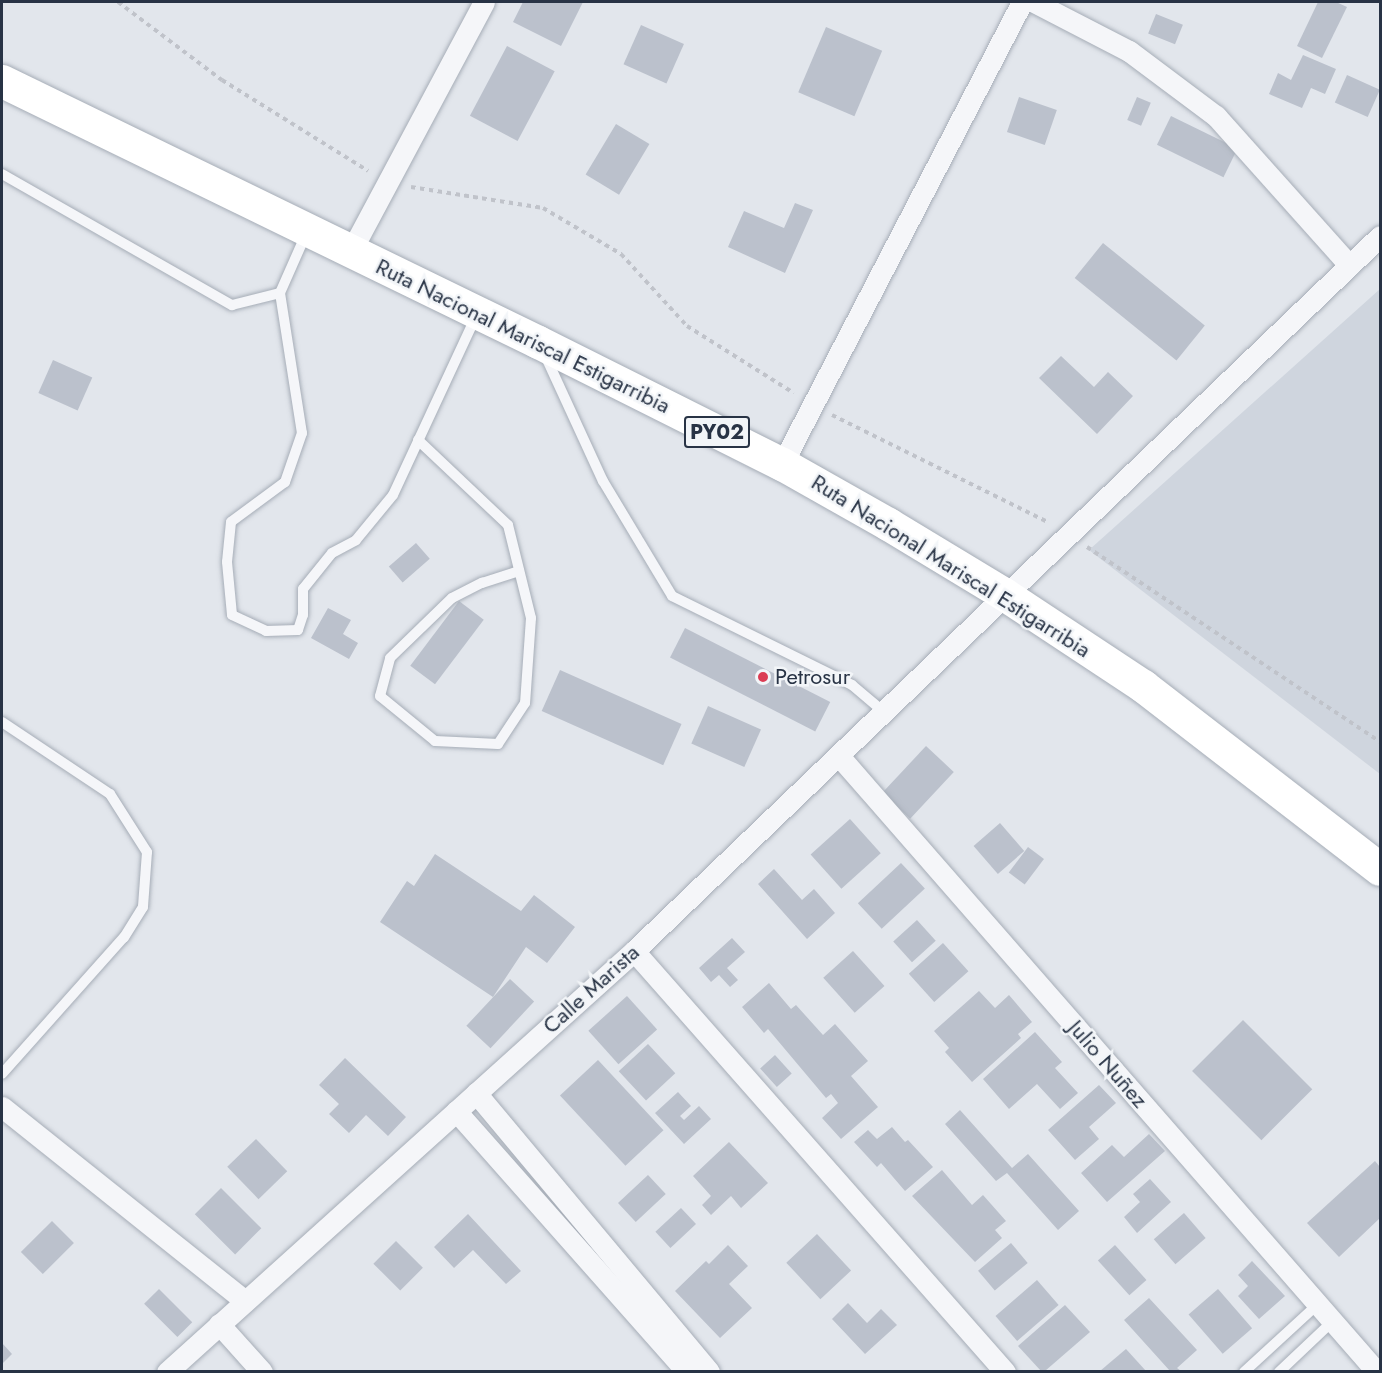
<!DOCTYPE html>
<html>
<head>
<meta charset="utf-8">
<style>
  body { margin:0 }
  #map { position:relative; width:1382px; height:1373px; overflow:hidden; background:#e2e6ec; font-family:Jost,sans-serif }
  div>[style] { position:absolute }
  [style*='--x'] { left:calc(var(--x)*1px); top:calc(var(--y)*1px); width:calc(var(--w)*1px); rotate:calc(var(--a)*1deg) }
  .built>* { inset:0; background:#cfd5de }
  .building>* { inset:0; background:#bbc1cc; transform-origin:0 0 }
  .path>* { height:4px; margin-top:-2px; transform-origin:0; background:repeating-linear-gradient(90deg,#c0c3ca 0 4.5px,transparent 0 9px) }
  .roads { filter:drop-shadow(0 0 2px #a6adb7) drop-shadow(0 0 2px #a6adb7) }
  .lane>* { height:10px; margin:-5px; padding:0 5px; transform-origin:5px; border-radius:5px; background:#f5f6f9 }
  .street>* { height:21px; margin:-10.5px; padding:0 10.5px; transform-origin:10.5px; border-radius:10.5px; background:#f5f6f9 }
  .primary>* { height:33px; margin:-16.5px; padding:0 16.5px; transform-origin:16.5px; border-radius:16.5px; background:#fff }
  .dots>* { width:16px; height:16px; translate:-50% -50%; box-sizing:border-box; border:3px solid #f2f5f8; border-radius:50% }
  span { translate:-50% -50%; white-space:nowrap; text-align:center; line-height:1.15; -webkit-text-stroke:5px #f2f5f8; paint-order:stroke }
  .shield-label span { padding:2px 4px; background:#f2f5f8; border:2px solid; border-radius:4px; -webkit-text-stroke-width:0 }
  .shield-label { font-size:21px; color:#283345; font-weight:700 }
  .street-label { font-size:22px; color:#283345 }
  .poi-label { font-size:22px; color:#283345 }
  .left { translate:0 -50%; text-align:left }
  .frame { position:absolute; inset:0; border:3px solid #283345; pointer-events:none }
</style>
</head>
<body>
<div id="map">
  <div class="built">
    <div style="clip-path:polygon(1380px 289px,1380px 774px,1089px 550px)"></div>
  </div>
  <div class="building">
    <div style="clip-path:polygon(523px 2px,583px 2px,561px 46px,513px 22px)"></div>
    <div style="clip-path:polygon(1318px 2px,1336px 2px,1347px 7px,1322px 58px,1297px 46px)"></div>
    <div style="left:1156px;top:14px;width:29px;height:21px;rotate:22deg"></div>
    <div style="left:641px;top:25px;width:47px;height:43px;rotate:24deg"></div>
    <div style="left:826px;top:27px;width:61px;height:71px;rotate:23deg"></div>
    <div style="left:507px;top:46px;width:54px;height:79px;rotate:28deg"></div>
    <div style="clip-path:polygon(1303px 55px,1336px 69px,1325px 94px,1311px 88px,1302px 108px,1269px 94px,1278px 73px,1291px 80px)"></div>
    <div style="left:1347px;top:75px;width:36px;height:30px;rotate:24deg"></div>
    <div style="left:1019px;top:97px;width:40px;height:37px;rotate:19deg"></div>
    <div style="left:1137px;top:97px;width:15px;height:25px;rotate:23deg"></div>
    <div style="left:1171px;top:116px;width:74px;height:32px;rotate:26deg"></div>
    <div style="left:616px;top:124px;width:39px;height:59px;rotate:31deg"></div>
    <div style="clip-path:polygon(795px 203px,813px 210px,785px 273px,728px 247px,744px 211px,784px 228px)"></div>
    <div style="left:1103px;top:243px;width:131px;height:45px;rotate:39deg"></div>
    <div style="clip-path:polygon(1061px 356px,1094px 387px,1108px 372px,1133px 396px,1097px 434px,1039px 378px)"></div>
    <div style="left:53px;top:360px;width:43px;height:36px;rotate:24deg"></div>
    <div style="left:416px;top:543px;width:21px;height:36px;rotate:49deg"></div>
    <div style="left:459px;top:601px;width:31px;height:81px;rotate:37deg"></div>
    <div style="clip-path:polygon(328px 608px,351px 620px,343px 634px,358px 643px,349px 659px,311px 638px)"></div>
    <div style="left:685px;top:628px;width:163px;height:33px;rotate:27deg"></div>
    <div style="left:560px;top:670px;width:133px;height:45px;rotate:24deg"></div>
    <div style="left:708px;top:706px;width:58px;height:41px;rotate:24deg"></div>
    <div style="left:926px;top:746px;width:38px;height:64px;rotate:43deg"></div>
    <div style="left:850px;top:819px;width:46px;height:53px;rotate:48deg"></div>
    <div style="left:1000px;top:823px;width:37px;height:35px;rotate:49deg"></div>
    <div style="left:1028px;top:847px;width:20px;height:32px;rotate:37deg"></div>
    <div style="clip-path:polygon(435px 854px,521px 911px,534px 895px,575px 927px,547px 963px,526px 947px,493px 997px,380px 922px,407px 881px,414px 886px)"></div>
    <div style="left:901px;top:863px;width:35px;height:59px;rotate:47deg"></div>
    <div style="clip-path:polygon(774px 869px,802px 900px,814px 889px,835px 913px,807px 939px,758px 884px)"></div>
    <div style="left:917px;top:920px;width:28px;height:32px;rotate:48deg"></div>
    <div style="clip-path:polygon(732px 938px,745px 952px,727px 968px,738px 980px,730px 987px,719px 975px,711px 982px,699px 968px)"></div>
    <div style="left:943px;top:943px;width:38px;height:46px;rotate:48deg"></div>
    <div style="left:853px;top:951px;width:47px;height:40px;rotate:48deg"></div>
    <div style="left:510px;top:979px;width:33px;height:64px;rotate:43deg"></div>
    <div style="clip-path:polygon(769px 983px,791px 1009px,796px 1005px,823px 1035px,835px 1024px,868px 1061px,851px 1076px,878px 1107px,841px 1139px,822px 1118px,838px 1103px,831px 1094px,826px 1098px,768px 1029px,764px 1033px,742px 1007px)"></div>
    <div style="clip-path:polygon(979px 991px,995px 1008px,1009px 995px,1032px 1022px,1018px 1034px,1021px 1038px,972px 1082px,945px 1052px,949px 1048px,934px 1031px)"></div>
    <div style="left:627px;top:996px;width:45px;height:52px;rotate:48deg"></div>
    <div style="left:1243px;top:1020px;width:98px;height:72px;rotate:45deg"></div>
    <div style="clip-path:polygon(1035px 1032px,1062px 1062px,1055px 1068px,1078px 1093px,1060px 1109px,1037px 1084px,1009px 1109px,983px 1079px)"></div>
    <div style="left:648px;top:1044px;width:40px;height:40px;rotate:47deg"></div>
    <div style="left:775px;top:1055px;width:25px;height:20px;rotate:48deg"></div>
    <div style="clip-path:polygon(345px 1058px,406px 1117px,388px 1136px,366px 1115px,349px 1133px,329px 1114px,339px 1104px,319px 1085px)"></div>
    <div style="left:598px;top:1060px;width:96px;height:52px;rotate:47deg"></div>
    <div style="clip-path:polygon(1099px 1085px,1116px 1103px,1089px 1127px,1099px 1139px,1075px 1160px,1048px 1130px)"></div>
    <div style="clip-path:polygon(678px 1092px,691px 1106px,680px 1116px,684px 1120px,699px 1106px,711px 1119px,684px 1144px,655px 1113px)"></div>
    <div style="clip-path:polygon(960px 1110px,1012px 1168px,1028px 1154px,1079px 1211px,1058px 1230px,1007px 1173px,996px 1181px,945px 1124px)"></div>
    <div style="clip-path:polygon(892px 1127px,905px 1142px,908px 1140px,933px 1167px,905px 1191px,881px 1163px,877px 1167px,854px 1142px,868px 1130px,877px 1139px)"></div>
    <div style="clip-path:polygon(1149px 1134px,1165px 1151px,1107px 1202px,1081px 1173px,1112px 1145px,1124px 1157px)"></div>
    <div style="left:256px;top:1139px;width:45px;height:40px;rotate:46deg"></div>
    <div style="clip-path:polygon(729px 1142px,768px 1183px,741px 1208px,731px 1196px,711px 1215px,702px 1205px,711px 1196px,693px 1176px)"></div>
    <div style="clip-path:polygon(1375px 1161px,1380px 1167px,1380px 1218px,1339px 1257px,1307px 1223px)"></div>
    <div style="clip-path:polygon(942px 1170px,972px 1205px,983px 1195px,1006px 1221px,995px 1230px,1002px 1238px,975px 1262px,912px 1196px)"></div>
    <div style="left:648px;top:1175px;width:26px;height:41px;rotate:47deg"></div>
    <div style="clip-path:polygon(1150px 1179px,1171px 1202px,1137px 1233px,1124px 1217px,1140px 1202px,1133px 1194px)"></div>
    <div style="left:221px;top:1188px;width:57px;height:37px;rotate:45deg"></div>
    <div style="left:681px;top:1208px;width:22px;height:35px;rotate:47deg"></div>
    <div style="left:1184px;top:1213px;width:33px;height:40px;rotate:49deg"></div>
    <div style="clip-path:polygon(468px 1214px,521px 1271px,506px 1284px,473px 1250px,454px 1268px,434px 1247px)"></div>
    <div style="left:52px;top:1221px;width:31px;height:44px;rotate:45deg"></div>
    <div style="left:817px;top:1234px;width:50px;height:42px;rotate:47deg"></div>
    <div style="left:396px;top:1241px;width:38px;height:32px;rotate:45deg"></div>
    <div style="left:1011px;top:1243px;width:26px;height:43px;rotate:50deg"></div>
    <div style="clip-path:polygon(728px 1245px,748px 1266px,729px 1284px,752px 1308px,720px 1338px,675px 1291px,706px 1261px,709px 1264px)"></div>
    <div style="left:1115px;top:1245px;width:47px;height:23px;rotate:48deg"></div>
    <div style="clip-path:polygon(1252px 1261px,1285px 1296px,1259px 1319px,1238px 1296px,1248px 1286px,1238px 1275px)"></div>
    <div style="left:1037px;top:1280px;width:33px;height:55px;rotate:49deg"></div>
    <div style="left:159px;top:1289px;width:47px;height:21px;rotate:45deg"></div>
    <div style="left:1218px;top:1289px;width:52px;height:39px;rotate:49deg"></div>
    <div style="clip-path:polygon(1149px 1298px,1197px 1350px,1177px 1368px,1181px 1371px,1170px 1371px,1124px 1320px)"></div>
    <div style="clip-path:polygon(848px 1303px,867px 1323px,881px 1309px,897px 1325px,865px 1354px,832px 1319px)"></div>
    <div style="clip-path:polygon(1065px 1305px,1090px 1332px,1045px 1371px,1041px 1371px,1018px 1346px)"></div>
    <div style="clip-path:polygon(2px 1343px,12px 1354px,2px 1364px)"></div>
    <div style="clip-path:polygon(1126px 1349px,1146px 1371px,1100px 1371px)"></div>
  </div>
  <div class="path">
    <div style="--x:118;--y:2;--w:130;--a:36.9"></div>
    <div style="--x:222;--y:80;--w:172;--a:31.9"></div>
    <div style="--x:411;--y:187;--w:134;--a:9"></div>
    <div style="--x:543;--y:208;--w:91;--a:30.5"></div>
    <div style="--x:621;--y:254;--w:98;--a:47.5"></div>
    <div style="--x:687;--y:326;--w:126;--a:32.1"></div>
    <div style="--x:832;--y:415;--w:241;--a:26.4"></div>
    <div style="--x:1087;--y:547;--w:352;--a:33.6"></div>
  </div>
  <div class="roads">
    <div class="lane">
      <div style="--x:2;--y:174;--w:265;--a:29.7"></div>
      <div style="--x:232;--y:305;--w:49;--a:-14"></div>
      <div style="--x:306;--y:234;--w:64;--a:113.8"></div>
      <div style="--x:280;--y:293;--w:142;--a:81.1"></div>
      <div style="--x:302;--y:433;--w:52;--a:109.1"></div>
      <div style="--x:285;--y:482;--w:67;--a:143.5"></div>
      <div style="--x:231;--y:522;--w:40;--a:95.7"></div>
      <div style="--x:227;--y:562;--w:53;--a:84.6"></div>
      <div style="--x:232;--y:615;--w:38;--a:25"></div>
      <div style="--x:266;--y:631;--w:32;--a:-2"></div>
      <div style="--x:298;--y:630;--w:16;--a:-72"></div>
      <div style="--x:303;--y:615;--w:26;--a:-90"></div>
      <div style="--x:303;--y:589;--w:46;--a:-51.1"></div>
      <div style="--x:332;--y:553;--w:27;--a:-28"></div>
      <div style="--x:356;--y:540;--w:58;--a:-50.6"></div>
      <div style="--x:393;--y:495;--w:197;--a:-65.1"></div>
      <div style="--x:544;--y:353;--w:141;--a:65.3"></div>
      <div style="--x:603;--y:481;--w:134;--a:59"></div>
      <div style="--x:672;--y:596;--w:201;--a:26.3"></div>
      <div style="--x:852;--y:685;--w:42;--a:40.2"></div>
      <div style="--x:418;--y:440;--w:124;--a:43.4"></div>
      <div style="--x:508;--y:525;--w:96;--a:76.1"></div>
      <div style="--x:531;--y:618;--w:85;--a:94"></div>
      <div style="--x:525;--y:703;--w:49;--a:123.4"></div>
      <div style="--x:498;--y:744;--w:63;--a:-177.3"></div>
      <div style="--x:435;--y:741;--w:71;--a:-140.7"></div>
      <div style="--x:380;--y:696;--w:39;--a:-75"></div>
      <div style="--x:390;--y:658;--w:86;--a:-44.1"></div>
      <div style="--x:452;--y:598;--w:34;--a:-27"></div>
      <div style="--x:482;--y:583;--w:39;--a:-18"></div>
      <div style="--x:2;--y:722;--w:130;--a:33.7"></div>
      <div style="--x:110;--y:794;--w:69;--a:57.5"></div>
      <div style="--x:147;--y:852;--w:55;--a:94.2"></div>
      <div style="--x:143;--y:907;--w:36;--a:122"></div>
      <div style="--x:124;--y:937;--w:183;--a:131.7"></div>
      <div style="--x:1244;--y:1372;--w:100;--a:-42.6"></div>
      <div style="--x:1279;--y:1372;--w:74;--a:-43.4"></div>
    </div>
    <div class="street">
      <div style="--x:1034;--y:2;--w:107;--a:27.3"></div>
      <div style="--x:1129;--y:51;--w:109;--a:36.8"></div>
      <div style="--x:1216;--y:116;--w:200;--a:48.2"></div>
      <div style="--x:351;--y:251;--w:282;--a:-61.9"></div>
      <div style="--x:782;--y:464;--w:521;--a:-62.55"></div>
      <div style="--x:839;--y:756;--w:818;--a:48.87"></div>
      <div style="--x:634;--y:951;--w:561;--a:48.61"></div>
      <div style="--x:476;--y:1093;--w:363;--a:50.1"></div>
      <div style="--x:2;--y:1107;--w:311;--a:38.6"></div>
      <div style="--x:456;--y:1111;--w:349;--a:48.5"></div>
      <div style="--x:219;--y:1324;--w:64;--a:48.1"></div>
      <div style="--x:167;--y:1372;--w:629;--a:-42.03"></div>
      <div style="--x:634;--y:951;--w:1033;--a:-43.78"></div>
    </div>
    <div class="primary">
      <div style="--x:2;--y:81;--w:596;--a:25.96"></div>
      <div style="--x:538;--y:342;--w:273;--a:26.6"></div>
      <div style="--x:782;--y:464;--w:122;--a:29.5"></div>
      <div style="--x:888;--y:524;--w:135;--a:31.1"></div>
      <div style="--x:1004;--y:594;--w:167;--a:33.5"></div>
      <div style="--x:1143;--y:686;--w:299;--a:37.7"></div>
    </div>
  </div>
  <div class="dots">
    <div style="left:763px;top:677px;background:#db3c53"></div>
  </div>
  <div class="shield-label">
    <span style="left:717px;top:432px">PY02</span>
  </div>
  <div class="street-label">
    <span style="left:523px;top:336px;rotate:26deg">Ruta Nacional Mariscal Estigarribia</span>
    <span style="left:951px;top:566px;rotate:32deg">Ruta Nacional Mariscal Estigarribia</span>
    <span style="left:591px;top:989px;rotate:-42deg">Calle Marista</span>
    <span style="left:1108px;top:1064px;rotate:49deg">Julio Nuñez</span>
  </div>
  <div class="poi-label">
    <span class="left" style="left:775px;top:677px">Petrosur</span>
  </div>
  <div class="frame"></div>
</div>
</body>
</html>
